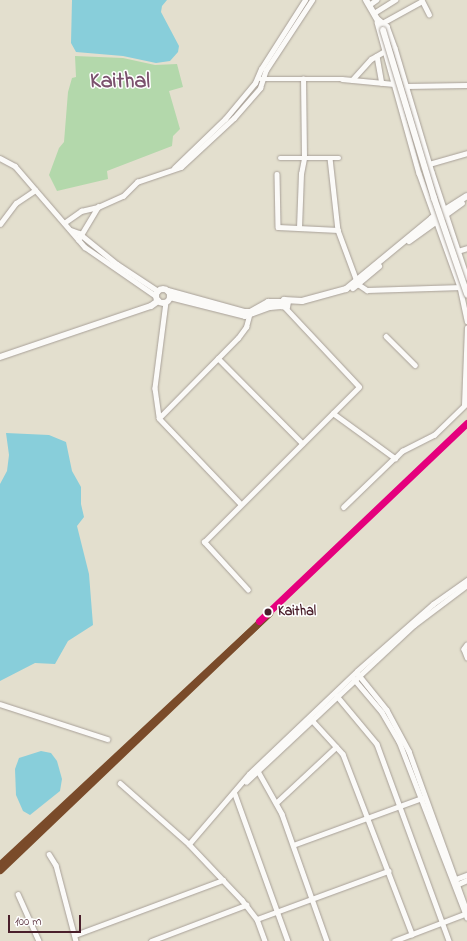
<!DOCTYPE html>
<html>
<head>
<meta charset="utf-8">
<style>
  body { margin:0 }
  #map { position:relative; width:467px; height:941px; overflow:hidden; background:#e3dfce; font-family:"Indie Flower",sans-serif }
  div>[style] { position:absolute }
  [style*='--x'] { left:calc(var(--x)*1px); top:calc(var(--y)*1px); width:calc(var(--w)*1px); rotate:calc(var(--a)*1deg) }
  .green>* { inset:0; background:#b3d8ab }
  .water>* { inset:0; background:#88ceda }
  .roads { filter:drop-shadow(0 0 1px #a8a098) drop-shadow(0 0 1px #a8a098) }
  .minor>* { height:4.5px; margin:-2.25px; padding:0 2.25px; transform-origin:2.25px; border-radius:2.25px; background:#fbfaf8 }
  .major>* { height:6px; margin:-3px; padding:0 3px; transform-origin:3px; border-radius:3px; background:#fbfaf8 }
  .major>.ring { margin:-3px; padding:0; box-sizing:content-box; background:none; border:6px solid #fbfaf8; border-radius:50% }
  .bridges { filter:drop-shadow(0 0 1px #a8a098) drop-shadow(0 0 1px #a8a098) }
  .major-bridge>* { height:6px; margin:-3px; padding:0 3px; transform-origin:3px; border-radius:3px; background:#fbfaf8 }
  .rail-1>* { height:7px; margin:-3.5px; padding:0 3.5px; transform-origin:3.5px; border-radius:3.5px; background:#7a4b2a }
  .rail-2>* { height:7px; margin:-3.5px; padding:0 3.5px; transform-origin:3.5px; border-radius:3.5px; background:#e5007d }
  .dots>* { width:11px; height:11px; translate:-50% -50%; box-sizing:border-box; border:2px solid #fff; border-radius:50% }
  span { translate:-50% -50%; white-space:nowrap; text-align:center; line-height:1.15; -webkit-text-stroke:3px #fff; paint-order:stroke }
  .stop-label { font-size:14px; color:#4a1f2b; font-weight:700 }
  .left { translate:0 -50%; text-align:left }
  .town-label { font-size:22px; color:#7b526e; font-weight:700 }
  .scale { position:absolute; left:8px; top:915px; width:73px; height:18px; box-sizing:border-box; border:2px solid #4a1f2b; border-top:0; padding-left:5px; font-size:12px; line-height:14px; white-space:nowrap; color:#4a1f2b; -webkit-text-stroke:3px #fff; paint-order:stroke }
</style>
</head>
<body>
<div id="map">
  <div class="green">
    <div style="clip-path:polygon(75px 56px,123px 58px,155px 65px,177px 64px,183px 87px,169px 91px,180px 129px,173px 136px,172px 146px,107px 171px,108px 179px,57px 191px,49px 175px,59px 148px,64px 142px,68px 92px,72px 78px,76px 77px)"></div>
  </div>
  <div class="water">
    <div style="clip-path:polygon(72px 0,167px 0,162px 6px,161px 12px,179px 46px,178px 52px,170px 61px,156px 63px,123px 56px,76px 52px,71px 43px)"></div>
    <div style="clip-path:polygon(6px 433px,49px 435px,66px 442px,72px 471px,81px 487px,81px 504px,84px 517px,77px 526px,89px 574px,93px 625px,68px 641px,55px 664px,35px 663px,0 681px,0 484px,7px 471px,9px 455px)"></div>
    <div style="clip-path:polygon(41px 751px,51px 753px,57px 761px,62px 779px,60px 791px,30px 815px,23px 811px,16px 795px,15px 769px,19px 758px)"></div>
  </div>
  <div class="roads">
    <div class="minor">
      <div style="--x:422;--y:0;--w:16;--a:63"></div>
      <div style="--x:369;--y:5;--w:9;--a:-36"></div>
      <div style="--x:374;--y:13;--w:25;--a:-32"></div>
      <div style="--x:377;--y:18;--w:13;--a:39"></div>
      <div style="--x:387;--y:26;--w:23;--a:70"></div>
      <div style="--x:395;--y:48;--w:129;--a:73.4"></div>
      <div style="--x:432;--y:172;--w:111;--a:71.6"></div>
      <div style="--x:377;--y:22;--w:157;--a:74.5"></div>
      <div style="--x:419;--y:173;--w:121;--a:70.2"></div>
      <div style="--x:460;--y:287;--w:35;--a:78"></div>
      <div style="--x:384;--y:22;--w:43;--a:-28.9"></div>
      <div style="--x:377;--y:56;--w:27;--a:80"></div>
      <div style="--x:260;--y:79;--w:82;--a:0"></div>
      <div style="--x:342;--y:79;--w:52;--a:5.5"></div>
      <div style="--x:352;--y:80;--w:28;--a:-48"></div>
      <div style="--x:371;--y:59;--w:16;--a:-30"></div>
      <div style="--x:406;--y:86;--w:61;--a:-0.9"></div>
      <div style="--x:0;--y:158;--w:17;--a:28"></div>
      <div style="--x:15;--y:166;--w:107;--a:49.2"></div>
      <div style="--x:85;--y:247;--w:86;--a:34.6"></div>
      <div style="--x:280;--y:158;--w:59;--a:0"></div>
      <div style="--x:330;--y:158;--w:72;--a:83.7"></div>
      <div style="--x:338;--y:230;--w:58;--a:69.7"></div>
      <div style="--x:358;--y:284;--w:11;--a:34"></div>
      <div style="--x:367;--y:290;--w:95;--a:-1.8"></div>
      <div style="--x:429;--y:164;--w:40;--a:-16"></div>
      <div style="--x:174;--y:168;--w:71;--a:-43.9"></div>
      <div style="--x:225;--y:119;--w:47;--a:-50.2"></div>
      <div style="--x:255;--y:83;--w:15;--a:-67"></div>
      <div style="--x:261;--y:69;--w:82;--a:-57.5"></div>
      <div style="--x:277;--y:174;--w:53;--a:88.9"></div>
      <div style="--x:278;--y:227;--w:60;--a:2.9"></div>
      <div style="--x:64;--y:223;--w:21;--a:-35"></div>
      <div style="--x:81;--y:211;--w:17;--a:-13"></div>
      <div style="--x:0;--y:224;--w:26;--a:-53"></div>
      <div style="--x:16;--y:203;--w:23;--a:-34"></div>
      <div style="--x:299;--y:228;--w:54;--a:-87.9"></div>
      <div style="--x:301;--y:174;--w:16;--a:-79"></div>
      <div style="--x:304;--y:158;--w:79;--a:-90.7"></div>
      <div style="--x:71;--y:230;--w:9;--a:21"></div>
      <div style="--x:79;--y:233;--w:49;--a:39.2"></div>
      <div style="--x:117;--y:264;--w:49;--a:33.4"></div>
      <div style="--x:78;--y:240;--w:39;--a:-59"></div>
      <div style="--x:98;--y:207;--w:27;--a:-24"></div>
      <div style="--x:123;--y:196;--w:20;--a:-45"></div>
      <div style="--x:137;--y:182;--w:46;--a:-18.8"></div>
      <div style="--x:181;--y:167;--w:72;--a:-42.8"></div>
      <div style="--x:234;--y:118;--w:40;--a:-49"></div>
      <div style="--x:260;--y:88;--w:19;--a:-72"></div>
      <div style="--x:266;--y:70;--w:84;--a:-56.7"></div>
      <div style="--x:458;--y:251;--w:9;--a:-18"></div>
      <div style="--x:166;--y:302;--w:87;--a:97.3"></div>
      <div style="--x:155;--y:388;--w:30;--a:82"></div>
      <div style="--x:159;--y:418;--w:117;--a:46.4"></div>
      <div style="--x:386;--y:336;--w:41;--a:45"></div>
      <div style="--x:218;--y:358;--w:120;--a:45.3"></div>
      <div style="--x:464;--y:405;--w:77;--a:-87.8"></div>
      <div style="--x:333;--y:413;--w:77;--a:36"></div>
      <div style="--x:395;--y:458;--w:71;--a:136.1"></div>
      <div style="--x:159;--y:418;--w:112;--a:-45.4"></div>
      <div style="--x:238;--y:338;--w:14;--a:-54"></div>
      <div style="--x:246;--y:327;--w:16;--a:-75"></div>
      <div style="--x:395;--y:458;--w:10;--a:-45"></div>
      <div style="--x:402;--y:451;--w:36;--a:-27"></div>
      <div style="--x:434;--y:435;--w:46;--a:-44.1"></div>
      <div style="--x:248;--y:590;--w:65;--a:-132.5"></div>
      <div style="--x:204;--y:542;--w:219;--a:-45"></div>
      <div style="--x:359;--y:387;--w:108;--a:-133.1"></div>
      <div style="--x:467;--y:645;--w:5;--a:127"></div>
      <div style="--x:464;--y:649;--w:9;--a:69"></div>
      <div style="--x:358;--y:674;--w:46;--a:51.1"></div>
      <div style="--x:387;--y:710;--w:47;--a:61.8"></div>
      <div style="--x:409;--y:751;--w:170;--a:70.1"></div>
      <div style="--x:354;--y:679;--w:43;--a:49.7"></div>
      <div style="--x:382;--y:712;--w:34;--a:60"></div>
      <div style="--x:399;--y:741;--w:189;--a:68.9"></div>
      <div style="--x:337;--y:696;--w:62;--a:50.2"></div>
      <div style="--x:377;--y:744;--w:210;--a:69.9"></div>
      <div style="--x:0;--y:704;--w:113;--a:18.1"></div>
      <div style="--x:311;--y:719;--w:47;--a:47.6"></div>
      <div style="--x:343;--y:754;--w:193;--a:69"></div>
      <div style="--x:258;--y:771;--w:49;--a:60.8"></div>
      <div style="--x:282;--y:814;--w:135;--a:70.5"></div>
      <div style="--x:246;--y:782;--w:230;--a:-43.1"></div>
      <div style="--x:414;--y:625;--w:66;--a:-37"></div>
      <div style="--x:120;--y:783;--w:92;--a:41.5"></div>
      <div style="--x:189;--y:844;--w:77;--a:46.6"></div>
      <div style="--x:242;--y:900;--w:24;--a:52"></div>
      <div style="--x:257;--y:919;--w:23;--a:70"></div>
      <div style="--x:235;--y:794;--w:156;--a:70.2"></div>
      <div style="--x:276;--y:803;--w:82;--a:-43"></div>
      <div style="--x:189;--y:844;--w:92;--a:-49.4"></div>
      <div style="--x:249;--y:774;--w:149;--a:-43.6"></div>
      <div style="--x:357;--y:671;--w:101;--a:-41.4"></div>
      <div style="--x:433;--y:604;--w:42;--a:-35.2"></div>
      <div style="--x:293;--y:845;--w:137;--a:-20"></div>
      <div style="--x:49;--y:854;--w:13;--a:58"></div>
      <div style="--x:56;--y:865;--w:79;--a:75.3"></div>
      <div style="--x:453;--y:880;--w:15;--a:-20"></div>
      <div style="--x:456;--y:885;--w:12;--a:-24"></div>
      <div style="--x:18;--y:894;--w:51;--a:65.9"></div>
      <div style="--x:257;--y:919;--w:140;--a:-20.1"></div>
      <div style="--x:75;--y:935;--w:158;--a:-20.4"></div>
      <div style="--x:151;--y:941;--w:102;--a:-20.8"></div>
      <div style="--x:394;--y:941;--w:78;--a:-21"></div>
    </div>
    <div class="major">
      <div style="--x:366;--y:0;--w:34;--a:60"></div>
      <div style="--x:409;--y:241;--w:65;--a:-35.6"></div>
      <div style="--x:353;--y:288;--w:34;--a:-40"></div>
      <div class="ring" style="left:156px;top:289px;width:8px;height:8px"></div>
      <div style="--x:168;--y:291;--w:79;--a:15.4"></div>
      <div style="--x:244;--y:312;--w:6;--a:0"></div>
      <div style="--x:250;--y:312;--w:21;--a:-29"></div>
      <div style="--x:268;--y:302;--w:13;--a:0"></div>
      <div style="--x:170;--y:297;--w:77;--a:14.2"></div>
      <div style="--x:245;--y:316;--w:27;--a:-20"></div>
      <div style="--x:270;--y:307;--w:11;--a:-5"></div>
      <div style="--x:288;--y:302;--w:5;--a:101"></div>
      <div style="--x:287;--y:307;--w:6;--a:-171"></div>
      <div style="--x:281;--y:306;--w:7;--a:-63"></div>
      <div style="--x:284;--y:300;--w:18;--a:3"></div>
      <div style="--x:302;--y:301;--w:46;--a:-15.3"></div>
      <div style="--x:346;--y:289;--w:112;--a:-39.5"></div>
      <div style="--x:432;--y:218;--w:41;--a:-32.2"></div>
      <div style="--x:0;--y:357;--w:159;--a:-18.7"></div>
      <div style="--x:151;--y:306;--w:9;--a:-36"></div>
    </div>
  </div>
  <div class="bridges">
    <div class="major-bridge">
      <div style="--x:383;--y:30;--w:176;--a:73.1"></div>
      <div style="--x:434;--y:198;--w:102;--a:71"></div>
    </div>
  </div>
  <div class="rail-1">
    <div style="--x:0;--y:864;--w:368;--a:-43"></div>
    <div style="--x:269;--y:613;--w:372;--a:136.3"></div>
  </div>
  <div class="rail-2">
    <div style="--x:259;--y:621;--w:287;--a:-43.6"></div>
  </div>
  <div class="dots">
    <div style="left:268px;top:612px;background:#4a1f2b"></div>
  </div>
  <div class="stop-label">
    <span class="left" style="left:278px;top:612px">Kaithal</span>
  </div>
  <div class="town-label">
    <span style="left:120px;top:83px">Kaithal</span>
  </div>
  <div class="scale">100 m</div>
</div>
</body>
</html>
